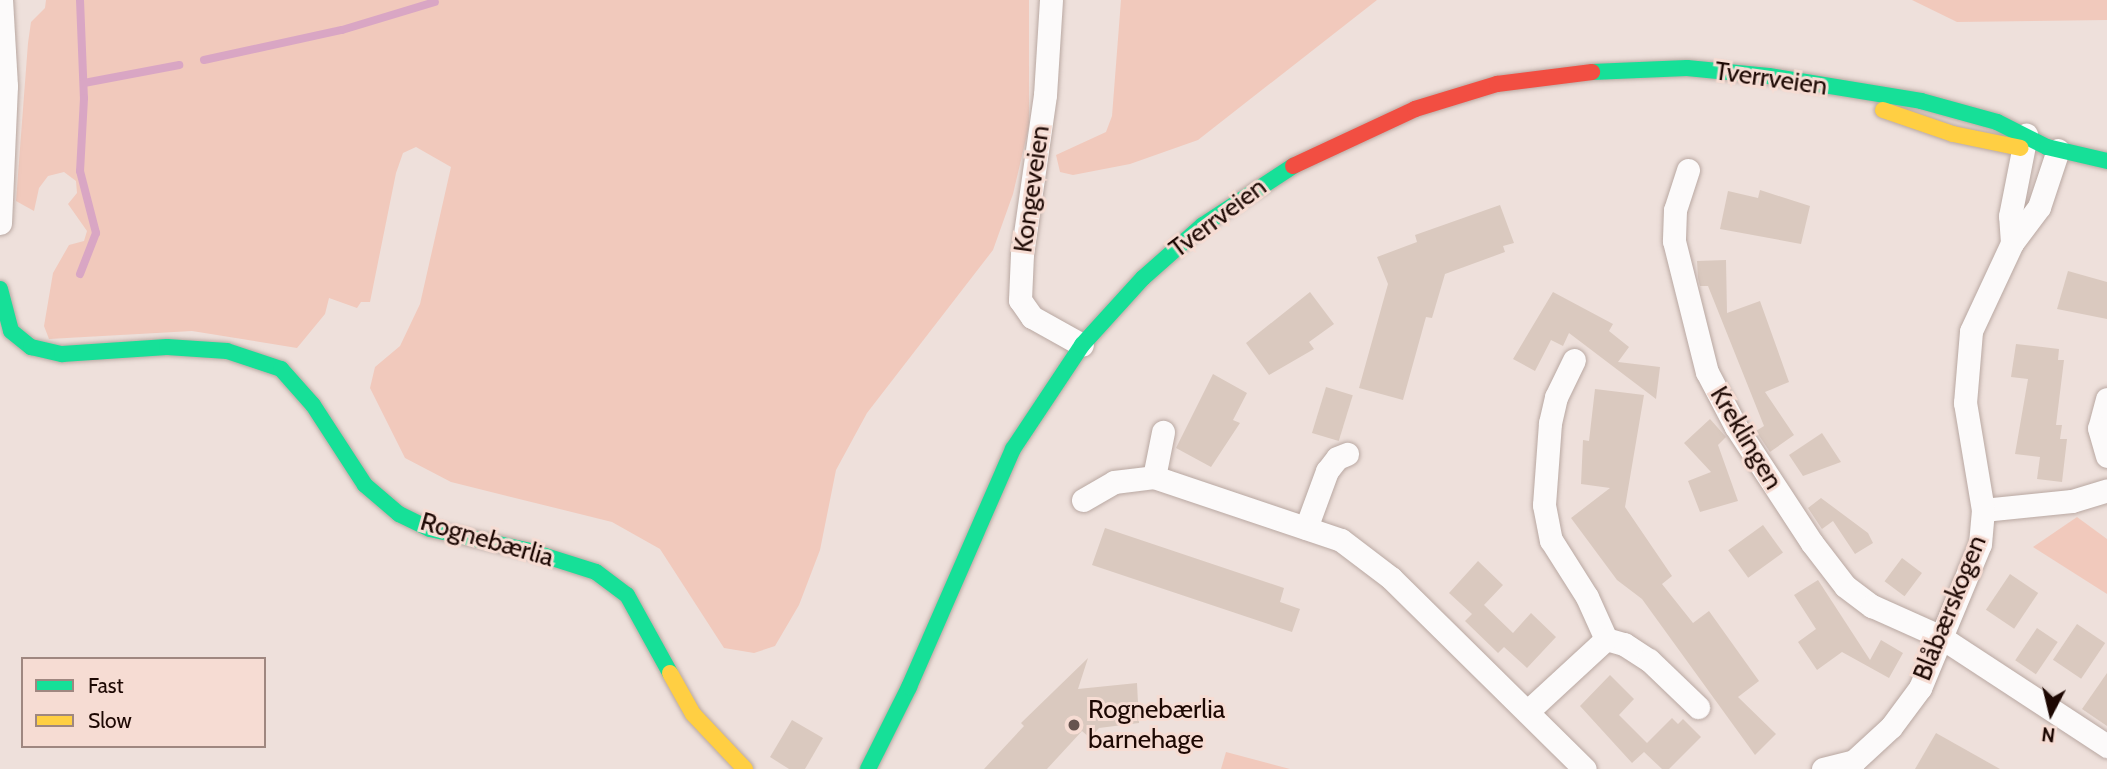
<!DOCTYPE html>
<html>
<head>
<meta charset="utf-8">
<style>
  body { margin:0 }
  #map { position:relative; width:2107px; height:769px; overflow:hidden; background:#eee0db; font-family:Cabin,sans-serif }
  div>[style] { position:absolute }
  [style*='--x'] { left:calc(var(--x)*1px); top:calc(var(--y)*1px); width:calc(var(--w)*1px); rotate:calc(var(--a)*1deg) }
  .green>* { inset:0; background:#f1c9bc }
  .stream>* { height:8px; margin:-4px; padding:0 4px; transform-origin:4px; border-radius:4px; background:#d9a6c4 }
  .building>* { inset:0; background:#dac9bf; transform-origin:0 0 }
  .roads { filter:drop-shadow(0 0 2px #b9a8a2) drop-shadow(0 0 2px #b9a8a2) }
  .street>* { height:23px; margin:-11.5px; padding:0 11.5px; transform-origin:11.5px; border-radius:11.5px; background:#fcfafa }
  .fast>* { height:16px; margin:-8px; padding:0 8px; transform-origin:8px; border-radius:8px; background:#16e098 }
  .slow>* { height:16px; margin:-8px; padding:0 8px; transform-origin:8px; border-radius:8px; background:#ffcf43 }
  .jam>* { height:16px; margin:-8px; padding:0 8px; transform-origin:8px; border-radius:8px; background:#f24e42 }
  .dots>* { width:19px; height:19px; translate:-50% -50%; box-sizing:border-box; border:4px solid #f6dcd3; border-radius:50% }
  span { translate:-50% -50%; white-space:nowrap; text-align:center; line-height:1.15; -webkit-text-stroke:6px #f6dcd3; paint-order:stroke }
  .street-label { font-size:26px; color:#1d0803 }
  .poi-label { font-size:26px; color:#1d0803 }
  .left { translate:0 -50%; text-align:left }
  .legend { position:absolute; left:21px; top:657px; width:245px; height:91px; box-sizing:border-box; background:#f6dcd3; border:2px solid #9f8780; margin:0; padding:9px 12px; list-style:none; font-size:21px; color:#1d0803 }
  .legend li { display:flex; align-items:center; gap:14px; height:35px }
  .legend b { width:35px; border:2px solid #9f8780 }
  .north { position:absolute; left:2016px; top:678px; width:70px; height:70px; -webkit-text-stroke:5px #f6dcd3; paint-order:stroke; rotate:187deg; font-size:19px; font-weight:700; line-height:28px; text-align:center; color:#1d0803 }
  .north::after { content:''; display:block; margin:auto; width:24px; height:32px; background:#1d0803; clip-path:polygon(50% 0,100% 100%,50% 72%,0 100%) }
</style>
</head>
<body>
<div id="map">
  <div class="green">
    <div style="clip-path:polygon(46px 0,1029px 0,1029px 126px,1013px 194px,993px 250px,867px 413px,836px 470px,820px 550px,799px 605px,775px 646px,754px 653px,724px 648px,660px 549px,612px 522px,451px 482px,405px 458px,370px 388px,375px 367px,400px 346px,420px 304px,451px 167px,416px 147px,403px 153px,396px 173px,370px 302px,361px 302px,357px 308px,329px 298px,325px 314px,297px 348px,192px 331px,49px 339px,44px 326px,53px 273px,69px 245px,84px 241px,87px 231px,68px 204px,77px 193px,76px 181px,64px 172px,48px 176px,39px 188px,34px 211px,16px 201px,28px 43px,31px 22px,45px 8px)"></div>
    <div style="clip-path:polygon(1121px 0,1377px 0,1198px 140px,1130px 164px,1073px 175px,1060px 172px,1056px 155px,1106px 132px,1112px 116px)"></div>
    <div style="clip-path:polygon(1912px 0,2107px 0,2107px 20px,1957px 22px)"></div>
    <div style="clip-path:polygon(2077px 517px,2107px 539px,2107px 594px,2033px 547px)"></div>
    <div style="clip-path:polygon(1226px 752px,1290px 769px,1221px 769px)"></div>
  </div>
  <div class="stream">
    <div style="--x:80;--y:0;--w:98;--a:87.7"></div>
    <div style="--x:84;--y:98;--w:73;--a:93.1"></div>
    <div style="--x:80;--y:171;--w:64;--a:75.5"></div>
    <div style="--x:96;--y:233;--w:44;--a:111.3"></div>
    <div style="--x:204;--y:60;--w:141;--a:-12.3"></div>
    <div style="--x:342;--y:30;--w:97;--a:-16.8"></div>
    <div style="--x:84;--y:83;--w:97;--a:-10.7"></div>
  </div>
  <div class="building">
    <div style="clip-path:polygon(1760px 190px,1810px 206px,1801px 244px,1720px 229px,1728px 191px,1758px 198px)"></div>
    <div style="clip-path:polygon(1500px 205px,1514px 243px,1503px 246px,1505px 252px,1445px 274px,1432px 318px,1426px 317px,1403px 400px,1359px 388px,1388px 284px,1377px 257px,1417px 242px,1415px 235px)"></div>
    <div style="clip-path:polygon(1726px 260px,1727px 313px,1760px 301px,1789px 382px,1765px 392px,1794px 435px,1770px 452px,1756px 431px,1764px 426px,1708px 286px,1700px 286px,1698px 278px,1697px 261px)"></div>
    <div style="clip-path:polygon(2068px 271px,2107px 282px,2107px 319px,2057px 309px)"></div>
    <div style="clip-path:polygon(1310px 292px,1334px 324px,1309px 342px,1314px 349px,1269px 375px,1246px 343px)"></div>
    <div style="clip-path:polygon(1553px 292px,1613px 324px,1609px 331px,1629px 347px,1618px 362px,1660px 367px,1656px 399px,1569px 333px,1563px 346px,1551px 340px,1535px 371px,1513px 359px)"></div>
    <div style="clip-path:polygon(2016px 344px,2059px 349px,2058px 360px,2064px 360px,2056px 425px,2062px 425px,2060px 439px,2067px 439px,2062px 482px,2037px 479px,2040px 457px,2015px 454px,2028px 379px,2011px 377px)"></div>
    <div style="clip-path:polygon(1213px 374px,1247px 393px,1233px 420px,1240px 423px,1211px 467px,1176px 448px)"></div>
    <div style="left:1326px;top:387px;width:28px;height:48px;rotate:17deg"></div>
    <div style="clip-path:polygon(1595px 389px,1644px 395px,1625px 507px,1672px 576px,1662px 584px,1693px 623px,1709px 611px,1759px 681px,1738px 697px,1776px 734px,1755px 755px,1642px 599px,1617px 580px,1571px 518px,1610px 488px,1581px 484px,1583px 440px,1589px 441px)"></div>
    <div style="clip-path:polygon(1710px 419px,1726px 437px,1718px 445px,1738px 501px,1700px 512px,1688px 481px,1711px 472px,1684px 443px)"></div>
    <div style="clip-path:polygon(1822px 433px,1841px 462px,1803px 476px,1789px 455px)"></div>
    <div style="clip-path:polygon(1821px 498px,1868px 533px,1873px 543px,1855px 554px,1833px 521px,1822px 529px,1808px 508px)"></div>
    <div style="left:1763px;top:525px;width:34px;height:43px;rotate:54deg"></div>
    <div style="clip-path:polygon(1105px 528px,1284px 588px,1280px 602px,1300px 609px,1292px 632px,1092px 565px)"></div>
    <div style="left:1902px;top:558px;width:25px;height:29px;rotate:37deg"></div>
    <div style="clip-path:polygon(1478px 561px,1503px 585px,1484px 605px,1513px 633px,1531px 613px,1556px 637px,1527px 668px,1504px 647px,1498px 653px,1465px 621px,1472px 614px,1449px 593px)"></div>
    <div style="left:2010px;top:574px;width:34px;height:43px;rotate:34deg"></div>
    <div style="clip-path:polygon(1818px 580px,1870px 660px,1881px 640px,1903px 653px,1889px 678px,1842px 652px,1817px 670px,1798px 642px,1816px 629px,1794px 595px)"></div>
    <div style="left:2077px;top:624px;width:34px;height:43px;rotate:34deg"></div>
    <div style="left:2037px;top:628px;width:25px;height:39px;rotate:34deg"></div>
    <div style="clip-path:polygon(1088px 658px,1078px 689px,1137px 683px,1139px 723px,1099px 728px,1090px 738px,1082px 731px,1047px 769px,984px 769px,1024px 726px,1021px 723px)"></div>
    <div style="clip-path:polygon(2107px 673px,2107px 726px,2082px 709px)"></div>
    <div style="clip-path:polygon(1610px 675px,1634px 699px,1619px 715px,1647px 743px,1672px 718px,1678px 724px,1683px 719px,1701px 737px,1669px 769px,1662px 769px,1644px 752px,1632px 763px,1580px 706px)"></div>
    <div style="clip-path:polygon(792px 720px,823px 738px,805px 769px,789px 769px,770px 757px)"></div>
    <div style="clip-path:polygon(1936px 733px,2000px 769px,1915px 769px)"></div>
  </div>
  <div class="roads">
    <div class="street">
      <div style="--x:1051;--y:0;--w:95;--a:93.6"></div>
      <div style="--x:1045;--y:95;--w:161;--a:98.2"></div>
      <div style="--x:1022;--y:254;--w:46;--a:92.5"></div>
      <div style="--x:1020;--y:300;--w:21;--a:55"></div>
      <div style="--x:1032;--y:317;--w:57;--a:29.2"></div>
      <div style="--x:1688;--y:170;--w:42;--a:108"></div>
      <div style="--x:1675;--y:210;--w:31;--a:92"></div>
      <div style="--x:1674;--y:241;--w:135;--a:75.9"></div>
      <div style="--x:1707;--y:372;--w:62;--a:62.2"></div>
      <div style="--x:1736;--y:427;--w:139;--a:56.8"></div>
      <div style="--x:1812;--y:543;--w:54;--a:52.5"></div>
      <div style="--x:1845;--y:586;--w:34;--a:37"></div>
      <div style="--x:1872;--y:606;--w:73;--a:24.1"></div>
      <div style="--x:1939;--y:636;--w:201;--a:33.2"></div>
      <div style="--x:0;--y:223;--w:137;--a:-87.5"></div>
      <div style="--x:6;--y:86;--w:86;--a:-93.3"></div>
      <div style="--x:2012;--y:243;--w:27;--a:-94"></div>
      <div style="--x:2010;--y:216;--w:83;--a:-78.8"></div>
      <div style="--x:1574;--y:360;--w:41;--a:115.9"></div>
      <div style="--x:1556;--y:397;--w:27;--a:103"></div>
      <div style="--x:1550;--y:423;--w:82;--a:94.2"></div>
      <div style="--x:1544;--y:505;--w:36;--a:79"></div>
      <div style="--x:1551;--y:540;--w:67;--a:57.7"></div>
      <div style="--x:1587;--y:597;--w:46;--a:65.7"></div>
      <div style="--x:1606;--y:639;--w:19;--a:16"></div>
      <div style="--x:1624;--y:644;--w:30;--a:33"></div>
      <div style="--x:1649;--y:660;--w:68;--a:43.8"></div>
      <div style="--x:2107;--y:399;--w:30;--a:105"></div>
      <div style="--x:2099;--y:428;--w:29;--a:74"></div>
      <div style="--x:1154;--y:477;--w:46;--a:-78.7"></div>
      <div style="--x:1083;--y:500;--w:36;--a:-30"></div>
      <div style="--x:1114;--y:482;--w:40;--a:-7.1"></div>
      <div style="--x:1154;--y:477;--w:197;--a:18.6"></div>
      <div style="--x:1341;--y:540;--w:63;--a:37.2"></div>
      <div style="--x:1391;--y:578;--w:272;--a:44.6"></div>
      <div style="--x:1983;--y:510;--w:89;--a:-5.8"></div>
      <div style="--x:2072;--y:501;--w:37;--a:-17"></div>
      <div style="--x:1306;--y:528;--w:61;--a:-69.8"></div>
      <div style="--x:1327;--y:471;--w:16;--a:-52"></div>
      <div style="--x:1337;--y:458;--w:11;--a:-22"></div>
      <div style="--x:1528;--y:711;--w:106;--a:-42.7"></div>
      <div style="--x:1823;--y:769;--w:32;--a:-14"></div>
      <div style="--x:1854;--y:761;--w:50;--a:-42.6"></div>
      <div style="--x:1891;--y:727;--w:49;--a:-53.4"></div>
      <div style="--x:1920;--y:688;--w:156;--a:-67.4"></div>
      <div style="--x:1980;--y:544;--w:34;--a:-85"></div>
      <div style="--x:1983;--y:510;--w:109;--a:-99.5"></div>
      <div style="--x:1965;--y:403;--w:72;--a:-85.2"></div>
      <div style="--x:1971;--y:331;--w:97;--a:-65"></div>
      <div style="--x:2012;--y:243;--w:45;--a:-53.1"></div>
      <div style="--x:2039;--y:207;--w:60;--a:-71.6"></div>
    </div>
    <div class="fast">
      <div style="--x:1592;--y:72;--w:95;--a:-2.4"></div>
      <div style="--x:1687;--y:68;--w:82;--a:5.6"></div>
      <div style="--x:1769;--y:76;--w:154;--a:9.3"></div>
      <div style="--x:1921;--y:101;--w:79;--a:15.4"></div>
      <div style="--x:1997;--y:122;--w:56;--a:26.6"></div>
      <div style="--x:2047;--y:147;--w:62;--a:13.1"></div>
      <div style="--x:0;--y:289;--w:43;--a:75.3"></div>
      <div style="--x:11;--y:331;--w:26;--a:39"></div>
      <div style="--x:31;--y:347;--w:32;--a:13"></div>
      <div style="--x:62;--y:354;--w:105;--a:-3.8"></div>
      <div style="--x:167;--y:347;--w:60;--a:3.8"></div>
      <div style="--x:227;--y:351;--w:57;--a:18.4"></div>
      <div style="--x:281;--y:369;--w:48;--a:48.4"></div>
      <div style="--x:313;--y:405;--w:95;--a:57"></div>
      <div style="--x:365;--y:485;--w:45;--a:40.5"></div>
      <div style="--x:399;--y:514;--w:34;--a:26"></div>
      <div style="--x:430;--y:529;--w:102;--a:12.4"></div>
      <div style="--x:530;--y:551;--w:69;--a:17.7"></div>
      <div style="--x:596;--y:572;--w:39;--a:37"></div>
      <div style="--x:627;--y:595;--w:89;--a:61.1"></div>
      <div style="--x:868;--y:769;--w:92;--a:-63.4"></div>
      <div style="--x:909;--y:687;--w:260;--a:-66.4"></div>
      <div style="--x:1013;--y:449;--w:125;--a:-56.4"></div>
      <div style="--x:1082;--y:345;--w:91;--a:-47.7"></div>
      <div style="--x:1143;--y:278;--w:80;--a:-41.5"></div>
      <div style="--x:1203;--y:225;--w:108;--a:-33.2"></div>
    </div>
    <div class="slow">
      <div style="--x:1883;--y:110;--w:74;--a:18.9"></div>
      <div style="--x:1953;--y:134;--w:69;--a:11.6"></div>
      <div style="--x:670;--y:673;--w:47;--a:60.7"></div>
      <div style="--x:693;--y:714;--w:76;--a:46.6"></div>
    </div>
    <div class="jam">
      <div style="--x:1293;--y:166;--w:135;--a:-25"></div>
      <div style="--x:1415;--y:109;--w:86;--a:-17"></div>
      <div style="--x:1497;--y:84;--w:96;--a:-7.2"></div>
    </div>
  </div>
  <div class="dots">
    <div style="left:1074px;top:725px;background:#66544f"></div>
  </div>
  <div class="street-label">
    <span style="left:1771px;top:79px;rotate:8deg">Tverrveien</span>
    <span style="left:1032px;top:189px;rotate:-82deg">Kongeveien</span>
    <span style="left:1218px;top:218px;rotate:-37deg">Tverrveien</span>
    <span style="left:1746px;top:438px;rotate:59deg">Kreklingen</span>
    <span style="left:487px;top:540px;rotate:16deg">Rognebærlia</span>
    <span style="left:1950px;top:608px;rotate:-68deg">Blåbærskogen</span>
  </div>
  <div class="poi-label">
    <span class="left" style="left:1088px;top:725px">Rognebærlia<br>barnehage</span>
  </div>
  <ul class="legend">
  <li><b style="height:9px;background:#16e098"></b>Fast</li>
  <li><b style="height:9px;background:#ffcf43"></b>Slow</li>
  </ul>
  <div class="north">N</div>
</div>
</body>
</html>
